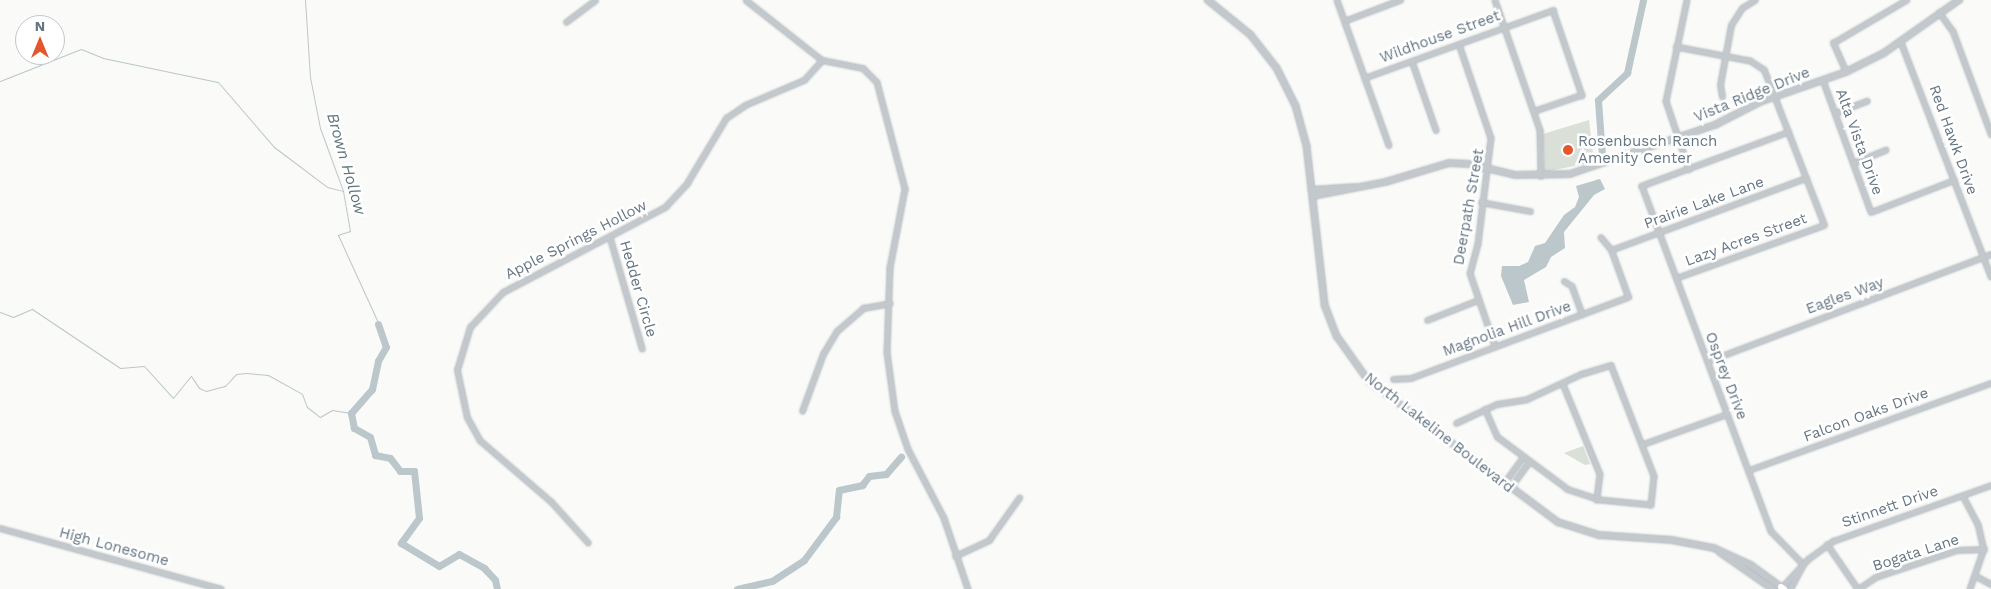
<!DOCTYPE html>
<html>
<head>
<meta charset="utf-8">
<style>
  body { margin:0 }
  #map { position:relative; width:1991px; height:589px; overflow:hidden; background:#fafaf8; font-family:"Work Sans",sans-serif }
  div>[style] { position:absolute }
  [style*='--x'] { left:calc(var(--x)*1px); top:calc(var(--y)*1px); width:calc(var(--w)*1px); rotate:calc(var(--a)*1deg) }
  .green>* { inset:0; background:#dadfd7 }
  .water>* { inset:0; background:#bbc7cb }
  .stream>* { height:1px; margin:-0.5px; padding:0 0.5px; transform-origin:0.5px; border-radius:0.5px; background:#bbc7cb }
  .river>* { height:7px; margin:-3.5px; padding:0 3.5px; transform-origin:3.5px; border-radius:3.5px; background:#bbc7cb }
  .roads { filter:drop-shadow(0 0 1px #b3babf) drop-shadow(0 0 1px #b3babf) }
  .minor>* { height:4.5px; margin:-2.25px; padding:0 2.25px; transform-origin:2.25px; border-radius:2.25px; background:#c3c8cc }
  .tertiary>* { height:5.5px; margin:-2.75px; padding:0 2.75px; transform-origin:2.75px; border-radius:2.75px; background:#c3c8cc }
  .secondary>* { height:6px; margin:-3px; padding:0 3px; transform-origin:3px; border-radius:3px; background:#fff }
  .dots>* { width:14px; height:14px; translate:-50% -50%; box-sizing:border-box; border:2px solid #fff; border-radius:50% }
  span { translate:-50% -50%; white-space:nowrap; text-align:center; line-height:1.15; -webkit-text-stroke:5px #fff; paint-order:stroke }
  .street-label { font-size:15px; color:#657683 }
  .poi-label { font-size:15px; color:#657683 }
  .left { translate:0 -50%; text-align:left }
  .water-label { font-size:16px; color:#60757c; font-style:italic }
  .north { position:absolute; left:15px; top:15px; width:50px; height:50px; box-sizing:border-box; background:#fff; border:1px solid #c1c8cd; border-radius:50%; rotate:0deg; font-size:14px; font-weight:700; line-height:20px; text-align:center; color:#657683 }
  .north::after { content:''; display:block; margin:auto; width:18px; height:22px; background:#e4572e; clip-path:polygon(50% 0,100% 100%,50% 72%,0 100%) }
</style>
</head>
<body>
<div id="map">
  <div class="green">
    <div style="clip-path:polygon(1589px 120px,1594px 162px,1544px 172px,1543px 134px)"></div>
    <div style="clip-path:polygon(1583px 446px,1590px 464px,1585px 465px,1564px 453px)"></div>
  </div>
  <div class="water">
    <div style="clip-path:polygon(1600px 179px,1605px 189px,1594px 195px,1564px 232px,1565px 248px,1551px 257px,1546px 267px,1524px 280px,1529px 302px,1513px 305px,1501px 276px,1502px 266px,1519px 266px,1528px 262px,1535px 246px,1545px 243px,1564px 215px,1575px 207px,1579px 197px,1576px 186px)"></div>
  </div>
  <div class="stream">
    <div style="--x:305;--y:0;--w:77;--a:86.3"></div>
    <div style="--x:310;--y:77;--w:52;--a:78.9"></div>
    <div style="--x:320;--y:128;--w:67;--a:69.9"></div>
    <div style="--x:343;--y:191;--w:41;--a:80.1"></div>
    <div style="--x:350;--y:231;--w:13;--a:162"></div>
    <div style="--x:338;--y:235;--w:94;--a:65.4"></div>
    <div style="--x:0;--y:81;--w:87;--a:-21.6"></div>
    <div style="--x:81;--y:49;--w:24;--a:22"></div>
    <div style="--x:103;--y:58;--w:117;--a:11.8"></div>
    <div style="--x:218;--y:82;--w:86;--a:49.3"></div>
    <div style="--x:274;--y:147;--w:66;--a:37"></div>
    <div style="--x:327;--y:187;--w:16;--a:14"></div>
    <div style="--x:1594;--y:182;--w:4;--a:-45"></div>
    <div style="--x:0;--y:312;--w:14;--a:21"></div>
    <div style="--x:13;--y:317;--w:21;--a:-23"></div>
    <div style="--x:32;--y:309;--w:106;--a:33.8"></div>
    <div style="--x:120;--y:368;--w:24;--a:-5"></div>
    <div style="--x:144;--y:366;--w:43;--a:47.8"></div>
    <div style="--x:173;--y:398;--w:28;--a:-51"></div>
    <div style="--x:191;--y:376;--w:14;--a:56"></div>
    <div style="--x:199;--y:388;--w:8;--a:23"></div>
    <div style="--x:206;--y:391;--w:20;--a:-15"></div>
    <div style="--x:225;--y:386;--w:16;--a:-47"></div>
    <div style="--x:236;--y:374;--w:10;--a:-6"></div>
    <div style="--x:246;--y:373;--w:22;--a:5"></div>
    <div style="--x:268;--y:375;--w:39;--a:29"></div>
    <div style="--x:302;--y:394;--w:14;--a:69"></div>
    <div style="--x:307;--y:407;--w:16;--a:38"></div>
    <div style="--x:320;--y:417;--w:14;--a:-30"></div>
    <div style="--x:332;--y:410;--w:19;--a:9"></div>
  </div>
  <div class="river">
    <div style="--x:1602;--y:155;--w:55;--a:-94.2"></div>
    <div style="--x:1598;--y:100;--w:40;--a:-43"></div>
    <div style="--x:1627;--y:73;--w:75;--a:-77.6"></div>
    <div style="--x:378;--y:324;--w:24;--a:71"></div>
    <div style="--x:386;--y:347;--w:16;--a:120"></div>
    <div style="--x:378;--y:361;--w:29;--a:102"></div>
    <div style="--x:372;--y:389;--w:32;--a:131"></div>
    <div style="--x:351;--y:413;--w:15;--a:79"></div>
    <div style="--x:354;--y:428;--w:18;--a:29"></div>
    <div style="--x:370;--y:437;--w:19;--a:74"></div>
    <div style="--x:375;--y:455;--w:15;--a:11"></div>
    <div style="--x:390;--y:458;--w:16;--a:52"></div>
    <div style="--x:400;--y:471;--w:14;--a:0"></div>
    <div style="--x:414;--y:471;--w:47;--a:83.9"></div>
    <div style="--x:419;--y:518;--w:31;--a:126"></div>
    <div style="--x:401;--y:543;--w:44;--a:31.2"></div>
    <div style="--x:439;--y:566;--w:23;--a:-31"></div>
    <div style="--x:459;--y:554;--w:29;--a:29"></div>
    <div style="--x:484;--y:568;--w:16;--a:47"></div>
    <div style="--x:495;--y:580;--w:9;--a:77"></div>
    <div style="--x:737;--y:589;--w:36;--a:-13"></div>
    <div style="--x:772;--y:581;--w:38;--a:-33"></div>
    <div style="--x:804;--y:560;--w:54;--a:-53.3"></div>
    <div style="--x:836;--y:517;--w:27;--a:-84"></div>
    <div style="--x:839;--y:490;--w:24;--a:-12"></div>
    <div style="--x:862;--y:485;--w:11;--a:-52"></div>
    <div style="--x:869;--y:476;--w:17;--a:-7"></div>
    <div style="--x:886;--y:474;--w:23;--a:-49"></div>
  </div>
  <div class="roads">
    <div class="minor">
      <div style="--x:746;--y:0;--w:97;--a:38.3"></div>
      <div style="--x:822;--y:60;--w:42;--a:11"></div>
      <div style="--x:863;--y:68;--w:20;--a:45"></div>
      <div style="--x:877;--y:82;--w:111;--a:75.3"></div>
      <div style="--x:905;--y:189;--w:80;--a:100.8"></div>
      <div style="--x:890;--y:268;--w:84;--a:92"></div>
      <div style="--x:887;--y:352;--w:60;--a:82.3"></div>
      <div style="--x:895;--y:411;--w:40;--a:71.1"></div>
      <div style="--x:908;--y:449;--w:78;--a:62.4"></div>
      <div style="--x:944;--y:518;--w:75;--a:71.3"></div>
      <div style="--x:1337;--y:0;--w:154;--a:70.3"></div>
      <div style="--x:1495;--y:0;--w:138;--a:70.9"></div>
      <div style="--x:1540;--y:130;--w:46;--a:88.8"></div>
      <div style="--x:1687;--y:0;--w:103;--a:101.7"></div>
      <div style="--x:1666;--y:101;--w:72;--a:71.3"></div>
      <div style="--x:1939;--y:12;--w:24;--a:54"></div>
      <div style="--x:1953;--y:31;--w:110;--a:69.7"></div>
      <div style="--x:1344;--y:21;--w:60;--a:-20.6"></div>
      <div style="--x:566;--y:22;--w:36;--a:-37"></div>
      <div style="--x:1901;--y:42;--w:251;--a:69"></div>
      <div style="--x:1459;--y:44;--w:99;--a:71.2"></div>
      <div style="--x:1491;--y:138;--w:107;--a:97"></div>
      <div style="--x:1478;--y:244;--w:30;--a:105"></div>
      <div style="--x:1470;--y:273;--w:77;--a:71.1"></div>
      <div style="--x:1412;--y:61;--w:73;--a:70.8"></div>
      <div style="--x:1846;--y:72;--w:32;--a:-114"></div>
      <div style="--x:1833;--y:43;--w:85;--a:-30.5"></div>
      <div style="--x:1364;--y:78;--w:201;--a:-19.8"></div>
      <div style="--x:1553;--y:10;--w:90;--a:71.2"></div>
      <div style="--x:1582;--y:95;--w:50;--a:161.2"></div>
      <div style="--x:1823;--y:80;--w:140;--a:70"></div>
      <div style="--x:1871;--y:212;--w:89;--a:-21.1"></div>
      <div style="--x:1722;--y:97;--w:12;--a:-99"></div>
      <div style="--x:1720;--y:85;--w:61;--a:-79.6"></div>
      <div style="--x:1731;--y:25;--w:20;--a:-57"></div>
      <div style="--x:1742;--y:8;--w:15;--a:-32"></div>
      <div style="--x:1835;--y:113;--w:34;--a:-21"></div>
      <div style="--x:1789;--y:132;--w:157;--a:159.8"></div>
      <div style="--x:1642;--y:186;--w:368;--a:69.5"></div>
      <div style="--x:1771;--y:531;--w:46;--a:45.9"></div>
      <div style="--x:1853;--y:163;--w:35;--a:-22"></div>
      <div style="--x:1481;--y:202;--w:50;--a:10.4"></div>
      <div style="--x:610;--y:237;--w:116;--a:73.9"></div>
      <div style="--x:1611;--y:250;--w:208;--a:-20.3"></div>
      <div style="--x:1676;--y:278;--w:157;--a:-19.7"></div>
      <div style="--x:1824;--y:225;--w:166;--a:-111.2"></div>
      <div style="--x:1764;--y:70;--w:17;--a:-147"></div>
      <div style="--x:1750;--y:61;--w:75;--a:-169.3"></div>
      <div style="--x:1564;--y:281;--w:9;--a:32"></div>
      <div style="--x:1572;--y:286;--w:30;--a:70"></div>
      <div style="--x:1427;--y:320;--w:55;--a:-21.4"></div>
      <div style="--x:1708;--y:361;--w:303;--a:-20.7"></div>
      <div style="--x:1393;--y:379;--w:18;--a:-3"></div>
      <div style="--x:1411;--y:378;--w:232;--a:-20.5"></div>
      <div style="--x:1628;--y:297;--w:50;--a:-109.9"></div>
      <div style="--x:1611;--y:250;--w:16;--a:-130"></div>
      <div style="--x:1563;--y:384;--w:97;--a:67.7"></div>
      <div style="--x:1600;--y:474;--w:26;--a:97"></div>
      <div style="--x:802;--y:411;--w:61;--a:-69.8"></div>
      <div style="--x:823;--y:354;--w:27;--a:-59"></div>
      <div style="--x:837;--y:331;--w:35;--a:-41"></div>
      <div style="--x:863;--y:308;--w:27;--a:-10"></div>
      <div style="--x:1456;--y:423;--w:45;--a:-24.9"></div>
      <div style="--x:1497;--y:404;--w:30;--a:-9"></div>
      <div style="--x:1527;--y:399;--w:60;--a:-24.8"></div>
      <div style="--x:1581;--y:374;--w:31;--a:-17"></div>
      <div style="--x:1611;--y:365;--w:119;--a:68.8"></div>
      <div style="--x:1654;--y:476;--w:29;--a:96"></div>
      <div style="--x:1651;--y:505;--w:51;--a:-174.4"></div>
      <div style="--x:1600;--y:500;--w:35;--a:-162"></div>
      <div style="--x:1567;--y:489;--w:87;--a:-143.4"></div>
      <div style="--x:1497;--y:437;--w:30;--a:-114"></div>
      <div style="--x:1643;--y:444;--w:89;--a:-19.7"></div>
      <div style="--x:1749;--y:470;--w:257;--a:-19.8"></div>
      <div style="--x:1504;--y:483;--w:31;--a:-54"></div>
      <div style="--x:1510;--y:488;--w:31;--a:-54"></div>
      <div style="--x:1963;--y:496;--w:32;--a:62"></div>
      <div style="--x:1978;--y:524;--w:26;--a:77"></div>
      <div style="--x:1984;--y:549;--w:42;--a:109.3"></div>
      <div style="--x:0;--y:528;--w:229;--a:15.4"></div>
      <div style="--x:588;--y:543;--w:55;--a:-132.1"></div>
      <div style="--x:551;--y:502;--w:94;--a:-139.3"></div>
      <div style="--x:480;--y:441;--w:26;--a:-119"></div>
      <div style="--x:467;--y:418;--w:49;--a:-101.8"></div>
      <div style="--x:457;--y:370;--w:45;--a:-73.2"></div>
      <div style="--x:470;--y:327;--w:48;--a:-46.7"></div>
      <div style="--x:503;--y:292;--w:183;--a:-27.7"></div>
      <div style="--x:665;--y:207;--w:33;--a:-47"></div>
      <div style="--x:687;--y:183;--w:76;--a:-59"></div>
      <div style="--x:726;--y:118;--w:23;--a:-34"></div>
      <div style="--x:745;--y:105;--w:64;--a:-23"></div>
      <div style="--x:804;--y:80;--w:27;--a:-48"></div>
      <div style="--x:1827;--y:544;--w:55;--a:55.4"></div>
      <div style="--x:955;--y:556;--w:38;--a:-25"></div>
      <div style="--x:989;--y:540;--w:52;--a:-54.5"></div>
      <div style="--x:1976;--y:576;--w:17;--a:28"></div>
      <div style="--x:1781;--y:588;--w:40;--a:-47"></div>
      <div style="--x:1808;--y:559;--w:31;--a:-36"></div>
      <div style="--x:1833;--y:541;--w:168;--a:-19.5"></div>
      <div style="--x:1790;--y:589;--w:27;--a:-62"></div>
      <div style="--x:1858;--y:589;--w:22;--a:-34"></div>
      <div style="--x:1876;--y:577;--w:85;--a:-18.4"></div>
      <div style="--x:1957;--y:550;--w:27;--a:-2"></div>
    </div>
    <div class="tertiary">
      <div style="--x:1208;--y:0;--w:55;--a:39.1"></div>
      <div style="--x:1251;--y:35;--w:42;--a:51.8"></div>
      <div style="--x:1277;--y:68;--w:42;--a:63.4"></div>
      <div style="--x:1296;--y:106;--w:41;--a:74.6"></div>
      <div style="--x:1307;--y:146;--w:160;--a:83.5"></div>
      <div style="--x:1325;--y:305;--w:33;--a:69"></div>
      <div style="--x:1337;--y:336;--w:55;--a:54.6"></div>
      <div style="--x:1369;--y:381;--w:236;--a:36.7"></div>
      <div style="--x:1558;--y:522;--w:43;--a:17.6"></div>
      <div style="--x:1599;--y:535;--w:73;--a:3.9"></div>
      <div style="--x:1672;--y:540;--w:43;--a:10.8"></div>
      <div style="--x:1714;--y:548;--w:41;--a:24.7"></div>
      <div style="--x:1751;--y:565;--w:37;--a:36"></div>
      <div style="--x:1312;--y:190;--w:44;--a:-3.9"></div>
      <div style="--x:1313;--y:196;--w:74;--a:-10.9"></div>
      <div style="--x:1386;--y:182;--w:66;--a:-16.8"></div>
      <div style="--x:1449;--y:163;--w:20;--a:3"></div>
      <div style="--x:1469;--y:164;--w:48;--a:13.2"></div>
      <div style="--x:1516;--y:175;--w:54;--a:-1.1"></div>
      <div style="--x:1570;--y:174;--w:153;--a:-18.7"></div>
      <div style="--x:1715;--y:125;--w:51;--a:-27.1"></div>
      <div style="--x:1760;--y:102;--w:91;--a:-19.2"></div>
      <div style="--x:1846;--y:72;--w:42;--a:-26.6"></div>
      <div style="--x:1884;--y:53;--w:92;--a:-35.2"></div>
      <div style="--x:1720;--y:552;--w:65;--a:34.9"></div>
    </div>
    <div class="secondary">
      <div style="--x:1781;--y:587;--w:4;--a:34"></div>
    </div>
  </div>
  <div class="dots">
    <div style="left:1568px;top:150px;background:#e4572e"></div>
  </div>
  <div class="street-label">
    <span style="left:1440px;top:37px;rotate:-20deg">Wildhouse Street</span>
    <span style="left:1752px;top:95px;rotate:-22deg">Vista Ridge Drive</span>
    <span style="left:1953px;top:140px;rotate:70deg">Red Hawk Drive</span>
    <span style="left:1859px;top:142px;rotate:70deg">Alta Vista Drive</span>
    <span style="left:1704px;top:203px;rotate:-20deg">Prairie Lake Lane</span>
    <span style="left:1469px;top:207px;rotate:-80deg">Deerpath Street</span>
    <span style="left:576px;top:240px;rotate:-27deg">Apple Springs Hollow</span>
    <span style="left:1746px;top:240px;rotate:-20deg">Lazy Acres Street</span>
    <span style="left:638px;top:289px;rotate:74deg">Hedder Circle</span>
    <span style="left:1845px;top:296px;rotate:-20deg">Eagles Way</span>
    <span style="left:1507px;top:329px;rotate:-20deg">Magnolia Hill Drive</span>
    <span style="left:1726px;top:376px;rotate:69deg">Osprey Drive</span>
    <span style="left:1866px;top:415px;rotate:-20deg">Falcon Oaks Drive</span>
    <span style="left:1439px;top:433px;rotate:38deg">North Lakeline Boulevard</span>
    <span style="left:1890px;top:507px;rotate:-19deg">Stinnett Drive</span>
    <span style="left:114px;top:547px;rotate:15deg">High Lonesome</span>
    <span style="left:1916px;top:553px;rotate:-18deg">Bogata Lane</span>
  </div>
  <div class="poi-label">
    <span class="left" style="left:1578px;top:150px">Rosenbusch Ranch<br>Amenity Center</span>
  </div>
  <div class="water-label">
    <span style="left:346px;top:164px;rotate:74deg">Brown Hollow</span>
  </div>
  <div class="north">N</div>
</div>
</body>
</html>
